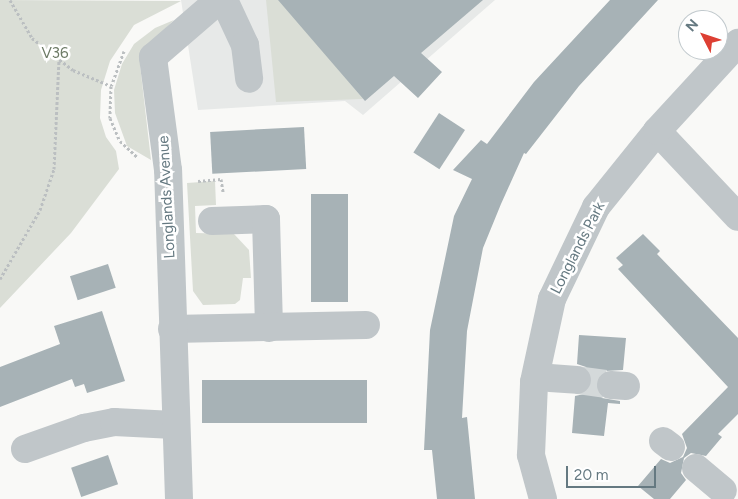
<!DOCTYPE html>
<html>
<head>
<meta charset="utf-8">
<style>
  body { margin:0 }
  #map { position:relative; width:738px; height:499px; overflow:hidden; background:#f9f9f7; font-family:Figtree,sans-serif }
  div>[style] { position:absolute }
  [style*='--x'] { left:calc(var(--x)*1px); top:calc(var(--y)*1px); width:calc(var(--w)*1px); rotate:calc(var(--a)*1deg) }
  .built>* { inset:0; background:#e7e9e8 }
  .green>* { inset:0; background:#daded6 }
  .building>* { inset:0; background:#a7b2b6; transform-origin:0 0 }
  .minor-tunnel>* { height:28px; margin-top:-14px; transform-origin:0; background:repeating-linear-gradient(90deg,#d4d9da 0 28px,transparent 0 42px) }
  .path>* { height:3px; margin-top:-1.5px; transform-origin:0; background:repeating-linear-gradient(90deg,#bbbfc1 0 2.5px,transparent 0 5px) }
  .minor>* { height:28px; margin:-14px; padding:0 14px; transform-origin:14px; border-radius:14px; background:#c0c6c9 }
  span { translate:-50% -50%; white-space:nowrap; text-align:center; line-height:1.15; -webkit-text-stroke:5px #fff; paint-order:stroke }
  .park-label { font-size:15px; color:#6b7964 }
  .street-label { font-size:15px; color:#657981 }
  .north { position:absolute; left:678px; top:10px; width:50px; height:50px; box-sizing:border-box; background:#fff; border:1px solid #c1c9cd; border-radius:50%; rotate:311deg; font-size:14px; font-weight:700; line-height:20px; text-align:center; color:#657981 }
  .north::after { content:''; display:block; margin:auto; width:18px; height:22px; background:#dd3f33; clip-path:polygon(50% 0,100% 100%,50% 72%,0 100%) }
  .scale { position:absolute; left:566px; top:466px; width:90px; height:22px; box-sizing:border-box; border:2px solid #657981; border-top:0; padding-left:6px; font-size:15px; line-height:18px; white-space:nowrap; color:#657981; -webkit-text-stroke:4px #fff; paint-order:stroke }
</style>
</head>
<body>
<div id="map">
  <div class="built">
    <div style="clip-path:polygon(181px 0,495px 0,363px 115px,345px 101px,198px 110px)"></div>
  </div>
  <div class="green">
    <div style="clip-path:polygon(0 0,181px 1px,134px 25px,110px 61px,101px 90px,100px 118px,106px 137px,116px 151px,119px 169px,71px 233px,0 308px)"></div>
    <div style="clip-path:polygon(266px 0,281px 0,363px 99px,276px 102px)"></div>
    <div style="clip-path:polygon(174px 20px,143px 50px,140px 65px,151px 160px,127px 146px,115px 113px,114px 90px,122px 64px,134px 44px,155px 28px)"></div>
    <div style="clip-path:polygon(215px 181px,216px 205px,195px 206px,196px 233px,234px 234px,249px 250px,251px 278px,243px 278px,240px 300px,235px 304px,203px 305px,193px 291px,187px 183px)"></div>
  </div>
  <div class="building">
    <div style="clip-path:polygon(278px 0,483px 0,421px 53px,442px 72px,418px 98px,394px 76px,365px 101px)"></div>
    <div style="clip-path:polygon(610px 0,658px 0,579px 86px,526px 154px,524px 153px,501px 204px,483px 248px,467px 331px,462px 418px,467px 417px,475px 499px,437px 499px,432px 450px,424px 450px,430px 330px,454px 216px,472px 179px,453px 170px,481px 140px,487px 144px,534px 82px)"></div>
    <div style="left:439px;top:113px;width:31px;height:47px;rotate:33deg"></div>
    <div style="left:304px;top:127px;width:42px;height:94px;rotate:87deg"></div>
    <div style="left:311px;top:194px;width:37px;height:108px"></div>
    <div style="clip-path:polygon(643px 234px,660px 251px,657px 254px,738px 338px,738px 414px,718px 434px,722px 437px,706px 456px,691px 453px,684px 458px,681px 473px,686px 480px,670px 499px,654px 499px,638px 486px,661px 459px,670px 463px,683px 457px,687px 448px,682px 434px,728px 387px,618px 269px,623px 265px,616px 258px)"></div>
    <div style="left:108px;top:264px;width:25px;height:40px;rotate:72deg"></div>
    <div style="clip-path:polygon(102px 311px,125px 381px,87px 393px,84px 384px,75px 387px,72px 379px,0 407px,0 367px,60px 344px,54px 326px)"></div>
    <div style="clip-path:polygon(579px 335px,626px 338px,623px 370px,605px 371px,596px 383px,602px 398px,620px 401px,620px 404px,608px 403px,604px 436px,572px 433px,575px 396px,584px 394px,592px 382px,586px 367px,577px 364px)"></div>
    <div style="left:367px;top:380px;width:43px;height:165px;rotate:90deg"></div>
    <div style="left:108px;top:455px;width:31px;height:39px;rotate:71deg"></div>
  </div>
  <div class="minor-tunnel">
    <div style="--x:577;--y:380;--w:34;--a:8"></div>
  </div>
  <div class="path">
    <div style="--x:10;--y:0;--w:44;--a:59.9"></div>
    <div style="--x:32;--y:38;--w:52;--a:38"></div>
    <div style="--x:73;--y:70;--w:41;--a:22.8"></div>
    <div style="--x:124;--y:51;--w:37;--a:110"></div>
    <div style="--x:111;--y:86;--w:32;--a:92"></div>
    <div style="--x:110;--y:118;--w:25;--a:67"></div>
    <div style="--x:120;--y:141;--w:23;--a:43"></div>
    <div style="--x:198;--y:181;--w:23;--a:-5"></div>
    <div style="--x:221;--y:179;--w:13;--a:81"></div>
    <div style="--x:0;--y:279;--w:80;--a:-59.9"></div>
    <div style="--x:40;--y:210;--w:43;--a:-71.1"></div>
    <div style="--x:54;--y:169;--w:110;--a:-87.4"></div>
  </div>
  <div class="minor">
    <div style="--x:224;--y:0;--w:50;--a:65"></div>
    <div style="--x:245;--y:45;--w:34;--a:83"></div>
    <div style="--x:657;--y:131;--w:118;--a:46.7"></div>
    <div style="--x:212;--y:221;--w:54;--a:-2.1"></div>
    <div style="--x:266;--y:219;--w:109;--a:88.4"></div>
    <div style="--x:172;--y:329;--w:194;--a:-1.2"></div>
    <div style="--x:550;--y:378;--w:27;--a:4"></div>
    <div style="--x:611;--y:385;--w:15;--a:4"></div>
    <div style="--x:663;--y:441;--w:10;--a:37"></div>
    <div style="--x:25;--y:449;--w:63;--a:-19.6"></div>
    <div style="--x:84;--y:428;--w:31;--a:-11"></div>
    <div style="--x:114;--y:422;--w:60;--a:2.9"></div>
    <div style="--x:696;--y:468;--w:35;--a:40"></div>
    <div style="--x:179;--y:499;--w:329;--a:-91.9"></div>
    <div style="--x:168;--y:170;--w:114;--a:-97.6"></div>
    <div style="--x:153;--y:57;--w:87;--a:-40.8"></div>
    <div style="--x:543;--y:499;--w:46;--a:-105.3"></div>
    <div style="--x:531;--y:455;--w:73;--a:-87.6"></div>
    <div style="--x:534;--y:382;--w:85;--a:-77.8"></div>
    <div style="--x:552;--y:299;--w:102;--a:-64.4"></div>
    <div style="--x:596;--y:207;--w:97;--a:-51.2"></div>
    <div style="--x:657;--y:131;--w:120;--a:-47.4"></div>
  </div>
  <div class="park-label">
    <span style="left:55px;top:54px">V36</span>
  </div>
  <div class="street-label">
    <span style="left:167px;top:197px;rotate:-93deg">Longlands Avenue</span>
    <span style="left:578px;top:248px;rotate:-63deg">Longlands Park</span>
  </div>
  <div class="north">N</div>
  <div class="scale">20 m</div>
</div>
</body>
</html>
